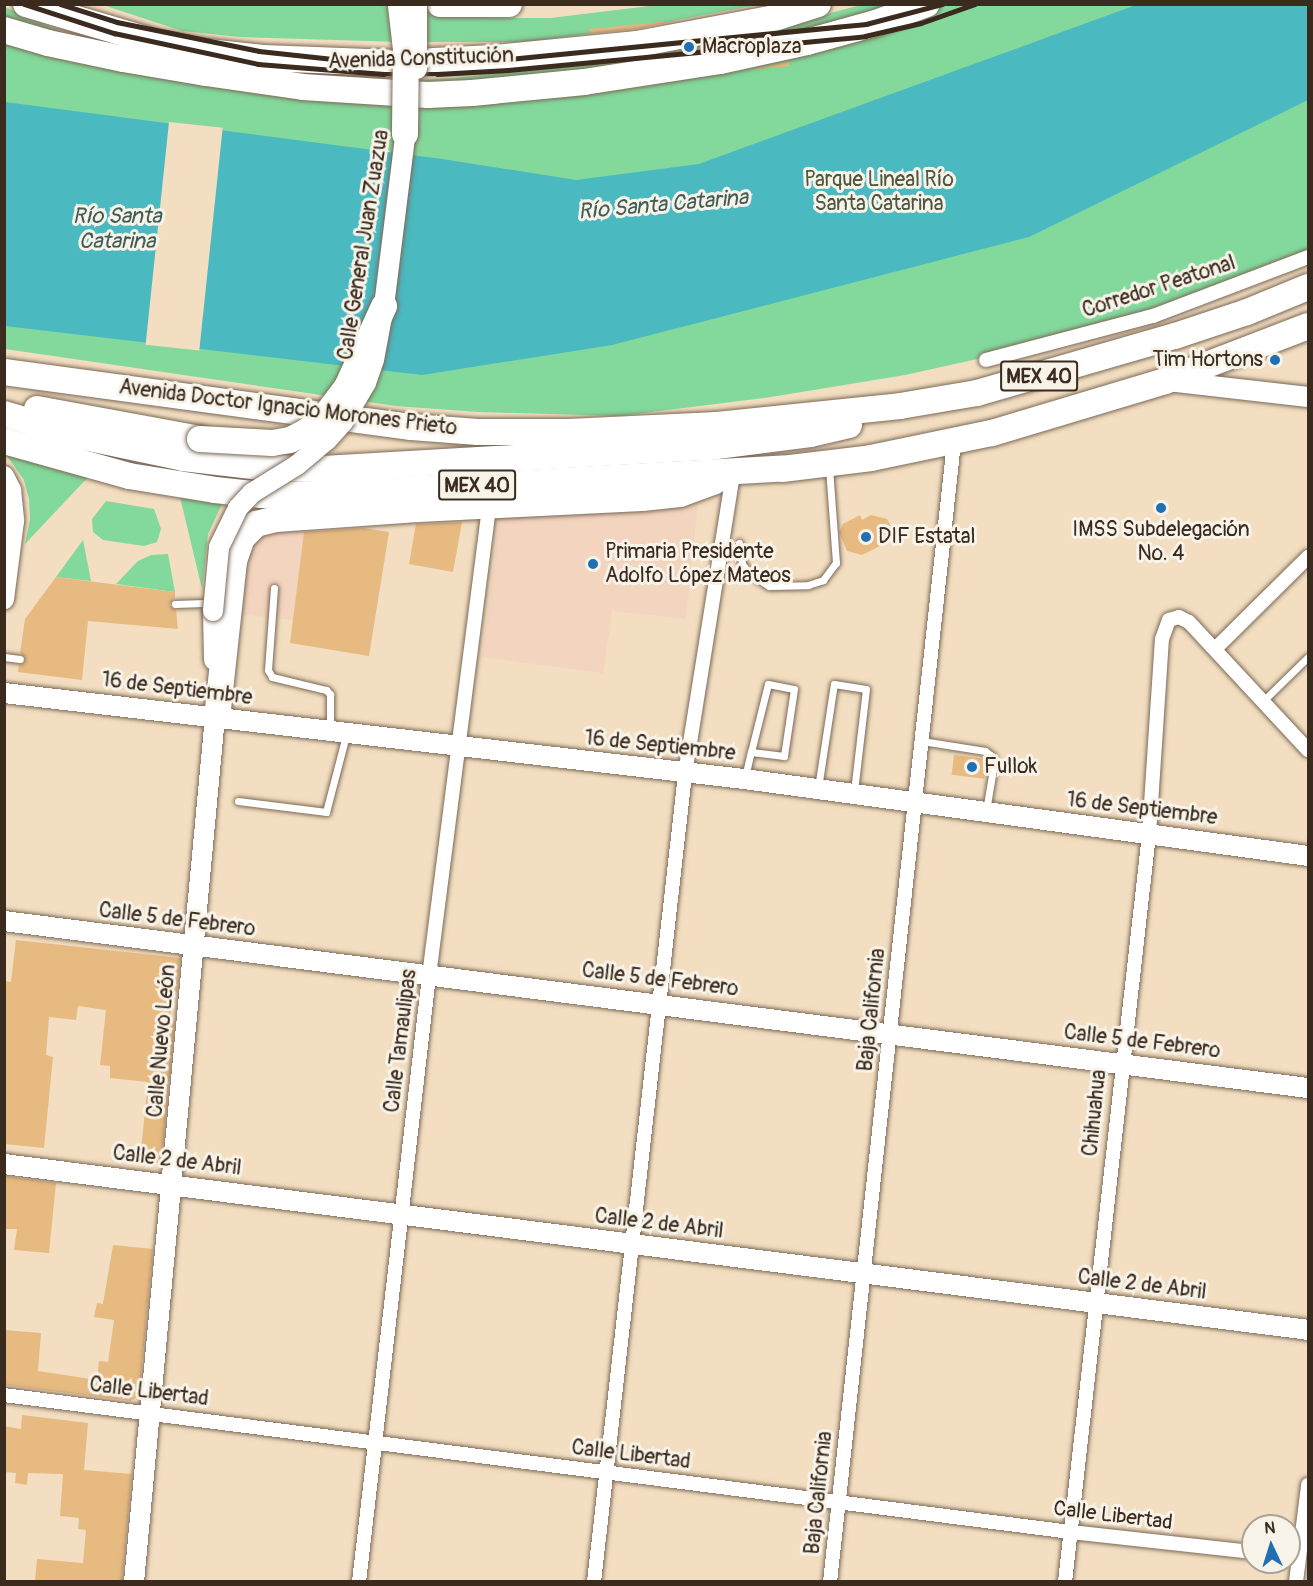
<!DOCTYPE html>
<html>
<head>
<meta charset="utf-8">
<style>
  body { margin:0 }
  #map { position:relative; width:1313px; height:1586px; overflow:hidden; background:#f3dec1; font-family:Pangolin,sans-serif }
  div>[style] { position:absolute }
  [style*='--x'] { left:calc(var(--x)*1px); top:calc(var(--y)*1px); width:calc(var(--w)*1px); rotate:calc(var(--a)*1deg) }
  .built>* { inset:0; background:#f3d4be }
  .green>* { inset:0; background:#83d99c }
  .water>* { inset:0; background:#4ab9c0 }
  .pier>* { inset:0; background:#f3dec1; transform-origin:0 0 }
  .building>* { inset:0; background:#e7ba81; transform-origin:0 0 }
  .roads { filter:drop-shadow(0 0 2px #7b6957) drop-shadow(0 0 2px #7b6957) }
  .lane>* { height:7px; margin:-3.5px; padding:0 3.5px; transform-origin:3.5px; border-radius:3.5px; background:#fff }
  .street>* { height:14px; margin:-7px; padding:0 7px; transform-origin:7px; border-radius:7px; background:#fff }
  .secondary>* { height:20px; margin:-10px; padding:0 10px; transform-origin:10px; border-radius:10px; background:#fff }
  .highway>* { height:26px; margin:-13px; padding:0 13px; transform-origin:13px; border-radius:13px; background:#fff }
  .rail>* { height:4.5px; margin:-2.25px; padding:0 2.25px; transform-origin:2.25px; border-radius:2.25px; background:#3b2a1e }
  .bridges { filter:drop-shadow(0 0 2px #7b6957) drop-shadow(0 0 2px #7b6957) }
  .secondary-bridge>* { height:20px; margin:-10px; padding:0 10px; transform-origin:10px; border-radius:10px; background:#fff }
  .highway-bridge>* { height:26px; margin:-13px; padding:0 13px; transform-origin:13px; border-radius:13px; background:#fff }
  .dots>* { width:16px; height:16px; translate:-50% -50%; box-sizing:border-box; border:3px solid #f7f3e8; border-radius:50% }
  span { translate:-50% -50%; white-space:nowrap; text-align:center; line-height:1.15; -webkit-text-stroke:6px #f7f3e8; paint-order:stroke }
  .shield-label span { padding:2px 4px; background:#f7f3e8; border:2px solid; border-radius:4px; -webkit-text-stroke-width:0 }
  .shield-label { font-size:20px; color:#3b2a1e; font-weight:700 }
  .poi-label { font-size:21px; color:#3b2a1e }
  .left { translate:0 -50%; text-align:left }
  .right { translate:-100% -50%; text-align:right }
  .street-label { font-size:21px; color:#3b2a1e }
  .park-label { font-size:21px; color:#4d563e }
  .water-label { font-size:22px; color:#405c57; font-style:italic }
  .frame { position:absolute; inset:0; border:6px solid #3b2a1e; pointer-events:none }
  .north { position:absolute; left:1241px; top:1514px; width:60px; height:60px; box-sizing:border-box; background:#f7f3e8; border:2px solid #aca397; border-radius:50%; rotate:356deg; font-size:16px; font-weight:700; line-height:24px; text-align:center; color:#3b2a1e }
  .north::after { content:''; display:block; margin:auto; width:21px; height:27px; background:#1f6fb2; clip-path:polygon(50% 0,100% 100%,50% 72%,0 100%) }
</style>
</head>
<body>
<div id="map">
  <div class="built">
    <div style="clip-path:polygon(698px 501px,686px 619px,612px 611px,603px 673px,482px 657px,499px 518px,507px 512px)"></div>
    <div style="clip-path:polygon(306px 518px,293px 620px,238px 614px,252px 535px)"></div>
  </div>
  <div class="green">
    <div style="clip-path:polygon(401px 4px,440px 15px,500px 18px,550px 18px,658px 5px,757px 5px,635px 28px,523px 42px,401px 42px,240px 37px,182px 31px,103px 5px)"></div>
    <div style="clip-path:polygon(861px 5px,1308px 5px,1308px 253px,1164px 310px,1031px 347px,905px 375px,765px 398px,619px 416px,478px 412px,396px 406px,5px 349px,5px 7px,111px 54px,177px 70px,396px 81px,455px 78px,648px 55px,720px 42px)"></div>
    <div style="clip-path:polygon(5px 453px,92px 473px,25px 544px,30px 520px,29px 499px,24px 480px)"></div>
    <div style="clip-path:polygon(180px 497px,223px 502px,208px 534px,202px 589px)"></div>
    <div style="clip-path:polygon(106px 501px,154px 509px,161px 529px,157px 542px,144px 546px,103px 540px,93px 532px,92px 519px)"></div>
    <div style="clip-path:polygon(83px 540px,91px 581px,56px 577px)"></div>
    <div style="clip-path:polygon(168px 554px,175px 592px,116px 584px,138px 561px,151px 555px)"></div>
  </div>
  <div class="water">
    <div style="clip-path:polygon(1136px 5px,1308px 5px,1308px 100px,1029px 237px,612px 345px,422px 375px,5px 326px,5px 102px,442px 159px,576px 180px,699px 164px)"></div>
  </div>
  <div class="pier">
    <div style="left:169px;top:122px;width:54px;height:224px;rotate:6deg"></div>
  </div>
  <div class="building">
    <div style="clip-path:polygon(682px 20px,635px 29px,589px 34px,589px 29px)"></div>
    <div style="clip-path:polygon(786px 30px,786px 31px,717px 46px,655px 56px)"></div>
    <div style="clip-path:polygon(789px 61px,789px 66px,750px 70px)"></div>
    <div style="clip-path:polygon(860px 515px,862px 520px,871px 515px,887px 519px,894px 531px,892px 540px,862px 555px,847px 551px,839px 532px,843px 524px)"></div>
    <div style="clip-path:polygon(462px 522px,453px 572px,409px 564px,416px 524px)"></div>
    <div style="clip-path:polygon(363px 528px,389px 532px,369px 656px,290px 643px,304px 532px)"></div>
    <div style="clip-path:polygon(56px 577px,175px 592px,175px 598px,169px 605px,176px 610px,178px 629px,88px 621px,82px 680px,18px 672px,19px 665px,25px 660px,20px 653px,25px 619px)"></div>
    <div style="left:954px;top:755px;width:33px;height:20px;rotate:7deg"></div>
    <div style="clip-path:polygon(16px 940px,180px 958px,177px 992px,172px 991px,170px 1021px,175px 1021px,161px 1164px,140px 1160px,148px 1082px,110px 1078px,110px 1066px,100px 1065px,106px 1010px,78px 1006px,76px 1020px,49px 1017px,46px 1055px,53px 1057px,44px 1148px,4px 1144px,4px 981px,11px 982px)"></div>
    <div style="clip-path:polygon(4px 1176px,56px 1183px,49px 1253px,14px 1250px,17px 1229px,4px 1229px)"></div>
    <div style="clip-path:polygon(113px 1245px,153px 1249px,139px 1396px,131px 1401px,4px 1385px,4px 1330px,41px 1333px,38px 1371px,97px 1380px,99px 1361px,108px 1362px,114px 1320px,94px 1317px,97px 1303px,103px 1304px)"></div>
    <div style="clip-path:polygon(22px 1415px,88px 1423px,84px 1470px,132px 1474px,122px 1581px,35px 1581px,37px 1559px,83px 1563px,86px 1530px,78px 1529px,79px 1518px,60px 1516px,63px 1474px,28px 1473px,27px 1485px,15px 1483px,16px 1473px,4px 1472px,4px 1426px,21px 1429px)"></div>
  </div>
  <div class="roads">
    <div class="lane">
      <div style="--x:739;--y:543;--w:21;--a:82"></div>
      <div style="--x:742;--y:564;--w:11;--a:52"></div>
      <div style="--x:749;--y:573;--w:24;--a:33"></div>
      <div style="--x:769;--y:586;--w:39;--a:-1"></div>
      <div style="--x:808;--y:585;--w:16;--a:-18"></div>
      <div style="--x:823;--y:580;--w:21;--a:-53"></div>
      <div style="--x:836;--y:563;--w:96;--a:-94.2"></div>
      <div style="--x:274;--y:588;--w:82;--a:94.2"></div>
      <div style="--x:268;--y:670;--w:8;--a:60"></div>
      <div style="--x:272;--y:677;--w:56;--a:13.5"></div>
      <div style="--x:326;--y:690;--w:6;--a:45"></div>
      <div style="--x:330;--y:694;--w:35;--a:90"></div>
      <div style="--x:175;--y:604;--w:36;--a:-2"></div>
      <div style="--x:4;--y:657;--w:16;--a:7"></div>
      <div style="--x:1263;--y:701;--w:63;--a:-44.4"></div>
      <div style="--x:922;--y:741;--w:64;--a:9"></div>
      <div style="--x:985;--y:751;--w:9;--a:36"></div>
      <div style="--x:992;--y:756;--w:7;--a:74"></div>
      <div style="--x:994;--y:763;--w:49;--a:99.5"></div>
      <div style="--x:745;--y:777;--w:26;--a:-77"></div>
      <div style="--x:751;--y:752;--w:70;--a:-76"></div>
      <div style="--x:768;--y:684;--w:26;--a:11"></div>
      <div style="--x:794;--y:689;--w:68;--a:98.5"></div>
      <div style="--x:784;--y:756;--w:33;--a:-173"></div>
      <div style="--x:818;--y:788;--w:105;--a:-81.3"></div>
      <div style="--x:834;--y:684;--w:32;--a:9"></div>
      <div style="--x:866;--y:689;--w:103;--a:96.7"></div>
      <div style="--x:238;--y:801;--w:89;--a:7.1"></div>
      <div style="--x:326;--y:812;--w:80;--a:-75.4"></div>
    </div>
    <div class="street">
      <div style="--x:986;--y:360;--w:173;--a:-14.8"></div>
      <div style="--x:1153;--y:316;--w:166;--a:-20.8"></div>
      <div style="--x:1215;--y:649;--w:131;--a:-44.7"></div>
      <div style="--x:4;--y:1395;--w:1076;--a:7.32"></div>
      <div style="--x:1071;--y:1532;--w:183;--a:6.3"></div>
      <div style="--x:359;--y:1582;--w:610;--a:-83.41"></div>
      <div style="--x:429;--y:976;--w:475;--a:-82.7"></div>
      <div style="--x:594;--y:1582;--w:813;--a:-83.57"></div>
      <div style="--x:685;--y:774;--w:305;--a:-80.9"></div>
      <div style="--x:830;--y:1582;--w:1147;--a:-83.79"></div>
      <div style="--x:1065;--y:1582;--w:753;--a:-83.59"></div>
      <div style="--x:1149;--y:834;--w:195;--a:-86.2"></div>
      <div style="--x:1162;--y:639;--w:20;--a:-70"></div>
      <div style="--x:1169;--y:620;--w:10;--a:-17"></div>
      <div style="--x:1179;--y:617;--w:11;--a:27"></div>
      <div style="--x:1189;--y:622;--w:175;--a:47.1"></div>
      <div style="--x:1296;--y:1582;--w:98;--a:-82.9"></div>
    </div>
    <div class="secondary">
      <div style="--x:1168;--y:381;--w:141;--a:6.5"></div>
      <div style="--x:4;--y:476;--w:16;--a:63"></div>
      <div style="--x:11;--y:490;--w:31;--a:84"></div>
      <div style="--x:14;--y:521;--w:79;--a:97.3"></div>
      <div style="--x:213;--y:611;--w:49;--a:88.8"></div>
      <div style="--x:4;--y:693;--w:745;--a:6.63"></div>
      <div style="--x:744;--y:779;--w:569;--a:7.77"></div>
      <div style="--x:4;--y:921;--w:1315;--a:7.3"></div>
      <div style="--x:4;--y:1164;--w:1315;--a:7.25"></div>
      <div style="--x:134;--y:1582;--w:879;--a:-84.65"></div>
    </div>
    <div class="highway">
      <div style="--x:26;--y:4;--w:134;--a:16.5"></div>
      <div style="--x:154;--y:42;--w:54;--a:10.7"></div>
      <div style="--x:207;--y:52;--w:56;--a:6.1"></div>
      <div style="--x:263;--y:58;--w:131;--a:2.2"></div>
      <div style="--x:394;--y:63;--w:100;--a:-2.9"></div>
      <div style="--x:494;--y:58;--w:144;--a:-5.6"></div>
      <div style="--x:637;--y:44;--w:139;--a:-10.7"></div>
      <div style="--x:774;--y:18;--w:46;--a:-17.7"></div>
      <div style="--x:440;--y:4;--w:69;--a:0"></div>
      <div style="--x:4;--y:30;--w:46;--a:16.5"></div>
      <div style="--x:48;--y:43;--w:77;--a:12"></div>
      <div style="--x:123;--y:59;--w:84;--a:9.6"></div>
      <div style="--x:206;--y:73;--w:98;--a:8.2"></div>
      <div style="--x:303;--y:87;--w:125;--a:3.7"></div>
      <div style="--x:428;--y:95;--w:44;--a:-2.6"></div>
      <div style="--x:472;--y:93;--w:113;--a:-5.6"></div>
      <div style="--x:584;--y:82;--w:138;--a:-8.8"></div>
      <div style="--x:720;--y:61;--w:89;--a:-12.3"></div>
      <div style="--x:807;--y:42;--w:72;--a:-15.4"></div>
      <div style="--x:876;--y:23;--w:54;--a:-20.4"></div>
      <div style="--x:4;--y:372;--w:411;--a:7.7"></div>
      <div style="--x:411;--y:427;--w:67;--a:4.3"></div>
      <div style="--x:478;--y:432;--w:91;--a:0"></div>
      <div style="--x:569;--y:432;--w:148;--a:-2.7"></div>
      <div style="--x:717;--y:425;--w:184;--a:-5.9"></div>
      <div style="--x:900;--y:406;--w:78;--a:-9.6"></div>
      <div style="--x:977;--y:393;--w:206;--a:-16.1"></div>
      <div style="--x:1175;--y:336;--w:76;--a:-18.4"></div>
      <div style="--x:1247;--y:312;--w:66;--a:-22.3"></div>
      <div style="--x:37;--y:409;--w:166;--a:10.4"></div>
      <div style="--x:4;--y:414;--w:74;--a:16.5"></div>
      <div style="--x:75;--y:435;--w:110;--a:12"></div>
      <div style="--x:183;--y:458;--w:87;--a:6.6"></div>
      <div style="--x:269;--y:468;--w:54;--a:1.1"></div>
      <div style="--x:323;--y:469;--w:387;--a:-3.3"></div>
      <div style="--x:709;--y:447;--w:102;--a:-7.3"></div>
      <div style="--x:810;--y:434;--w:40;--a:-13"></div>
      <div style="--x:4;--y:441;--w:130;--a:15.6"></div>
      <div style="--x:129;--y:476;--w:87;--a:9.2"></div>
      <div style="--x:215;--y:490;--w:47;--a:6.1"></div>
      <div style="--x:262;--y:495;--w:66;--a:-0.9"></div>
      <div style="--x:328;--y:494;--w:455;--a:-3.2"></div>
      <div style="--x:782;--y:469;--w:90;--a:-7"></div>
      <div style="--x:871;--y:458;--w:124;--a:-11.7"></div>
      <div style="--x:992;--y:433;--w:181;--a:-16.7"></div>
      <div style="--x:1165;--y:381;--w:153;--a:-21"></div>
      <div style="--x:217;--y:718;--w:158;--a:-83.8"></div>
      <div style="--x:234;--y:561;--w:24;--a:-71"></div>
      <div style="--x:242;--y:538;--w:20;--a:-45"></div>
      <div style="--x:256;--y:524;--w:21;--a:-14"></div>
      <div style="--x:276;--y:519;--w:142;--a:-4"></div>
      <div style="--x:418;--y:509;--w:224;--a:-2.8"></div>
      <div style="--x:642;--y:498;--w:38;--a:-6"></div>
      <div style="--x:680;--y:494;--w:37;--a:-20"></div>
    </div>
  </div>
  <div class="rail">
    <div style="--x:24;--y:4;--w:95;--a:17.9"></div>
    <div style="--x:114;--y:33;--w:147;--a:12.1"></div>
    <div style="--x:258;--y:64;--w:126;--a:4.5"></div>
    <div style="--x:384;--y:74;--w:53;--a:0"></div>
    <div style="--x:437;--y:74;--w:71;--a:-3.2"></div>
    <div style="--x:508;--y:70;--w:359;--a:-5.4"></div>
    <div style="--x:865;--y:36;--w:57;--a:-13.1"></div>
    <div style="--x:921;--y:23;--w:57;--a:-19.4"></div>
    <div style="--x:60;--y:4;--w:60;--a:17.5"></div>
    <div style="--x:117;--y:22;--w:145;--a:11.5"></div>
    <div style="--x:259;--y:51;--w:74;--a:6.2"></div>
    <div style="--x:333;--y:59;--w:105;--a:1.6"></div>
    <div style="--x:438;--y:62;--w:71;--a:-2.4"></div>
    <div style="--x:509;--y:59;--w:359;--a:-5.6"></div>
    <div style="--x:866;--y:24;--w:79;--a:-14.7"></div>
  </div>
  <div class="bridges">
    <div class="secondary-bridge">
      <div style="--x:417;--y:4;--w:65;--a:90"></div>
      <div style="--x:213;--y:611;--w:64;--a:-84.6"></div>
      <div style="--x:219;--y:547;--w:43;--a:-64"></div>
      <div style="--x:238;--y:508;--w:21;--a:-47"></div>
      <div style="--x:252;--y:493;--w:53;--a:-31.9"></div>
      <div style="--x:297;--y:465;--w:39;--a:-40"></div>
      <div style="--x:327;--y:440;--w:24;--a:-48"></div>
      <div style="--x:343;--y:422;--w:45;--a:-59.5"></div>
      <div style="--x:366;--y:383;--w:24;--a:-71"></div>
      <div style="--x:374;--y:360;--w:55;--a:-79.5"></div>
      <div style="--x:384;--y:306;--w:185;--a:-82.9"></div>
    </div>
    <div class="highway-bridge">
      <div style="--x:401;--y:6;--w:43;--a:83.4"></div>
      <div style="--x:406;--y:49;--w:85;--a:90.7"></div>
      <div style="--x:200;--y:439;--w:72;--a:3.2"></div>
      <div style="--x:272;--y:443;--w:18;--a:-9"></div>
      <div style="--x:290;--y:440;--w:18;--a:-27"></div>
      <div style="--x:306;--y:432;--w:20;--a:-37"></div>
      <div style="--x:322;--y:420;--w:41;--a:-52.9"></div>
      <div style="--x:347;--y:387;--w:89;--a:-65.4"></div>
    </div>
  </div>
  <div class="dots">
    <div style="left:689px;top:47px;background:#1f6fb2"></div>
    <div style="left:1275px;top:360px;background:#1f6fb2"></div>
    <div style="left:1161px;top:508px;background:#1f6fb2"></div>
    <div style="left:866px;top:537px;background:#1f6fb2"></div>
    <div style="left:593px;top:564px;background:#1f6fb2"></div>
    <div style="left:972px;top:767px;background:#1f6fb2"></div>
  </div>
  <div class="shield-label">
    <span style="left:1039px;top:376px">MEX 40</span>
    <span style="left:477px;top:485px">MEX 40</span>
  </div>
  <div class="poi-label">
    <span class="left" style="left:702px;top:47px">Macroplaza</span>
    <span class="right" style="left:1263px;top:360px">Tim Hortons</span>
    <span style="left:1161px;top:542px">IMSS Subdelegación<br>No. 4</span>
    <span class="left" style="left:878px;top:537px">DIF Estatal</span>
    <span class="left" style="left:605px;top:564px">Primaria Presidente<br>Adolfo López Mateos</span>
    <span class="left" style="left:984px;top:767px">Fullok</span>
  </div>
  <div class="street-label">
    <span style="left:421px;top:59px;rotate:-2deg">Avenida Constitución</span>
    <span style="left:364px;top:245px;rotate:-81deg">Calle General Juan Zuazua</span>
    <span style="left:1159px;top:287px;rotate:-18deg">Corredor Peatonal</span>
    <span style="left:288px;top:408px;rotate:7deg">Avenida Doctor Ignacio Morones Prieto</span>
    <span style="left:177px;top:689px;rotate:7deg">16 de Septiembre</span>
    <span style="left:660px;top:746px;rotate:6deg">16 de Septiembre</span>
    <span style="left:1142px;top:809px;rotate:7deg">16 de Septiembre</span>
    <span style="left:177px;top:920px;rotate:7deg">Calle 5 de Febrero</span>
    <span style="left:660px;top:980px;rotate:7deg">Calle 5 de Febrero</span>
    <span style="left:872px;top:1010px;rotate:-84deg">Baja California</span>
    <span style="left:162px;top:1041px;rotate:-85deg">Calle Nuevo León</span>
    <span style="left:401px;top:1041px;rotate:-83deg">Calle Tamaulipas</span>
    <span style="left:1142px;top:1042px;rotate:7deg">Calle 5 de Febrero</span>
    <span style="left:1095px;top:1113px;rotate:-84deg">Chihuahua</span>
    <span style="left:177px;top:1161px;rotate:7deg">Calle 2 de Abril</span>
    <span style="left:659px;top:1224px;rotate:7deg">Calle 2 de Abril</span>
    <span style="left:1142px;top:1285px;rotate:7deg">Calle 2 de Abril</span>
    <span style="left:149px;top:1392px;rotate:7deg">Calle Libertad</span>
    <span style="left:631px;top:1455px;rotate:7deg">Calle Libertad</span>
    <span style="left:819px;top:1493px;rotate:-84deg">Baja California</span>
    <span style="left:1113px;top:1516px;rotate:7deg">Calle Libertad</span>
  </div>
  <div class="park-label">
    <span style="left:879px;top:192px">Parque Lineal Río<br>Santa Catarina</span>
  </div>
  <div class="water-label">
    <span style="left:663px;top:205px;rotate:-5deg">Río Santa Catarina</span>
    <span style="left:117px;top:229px">Río Santa<br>Catarina</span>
  </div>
  <div class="frame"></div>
  <div class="north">N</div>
</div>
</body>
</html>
